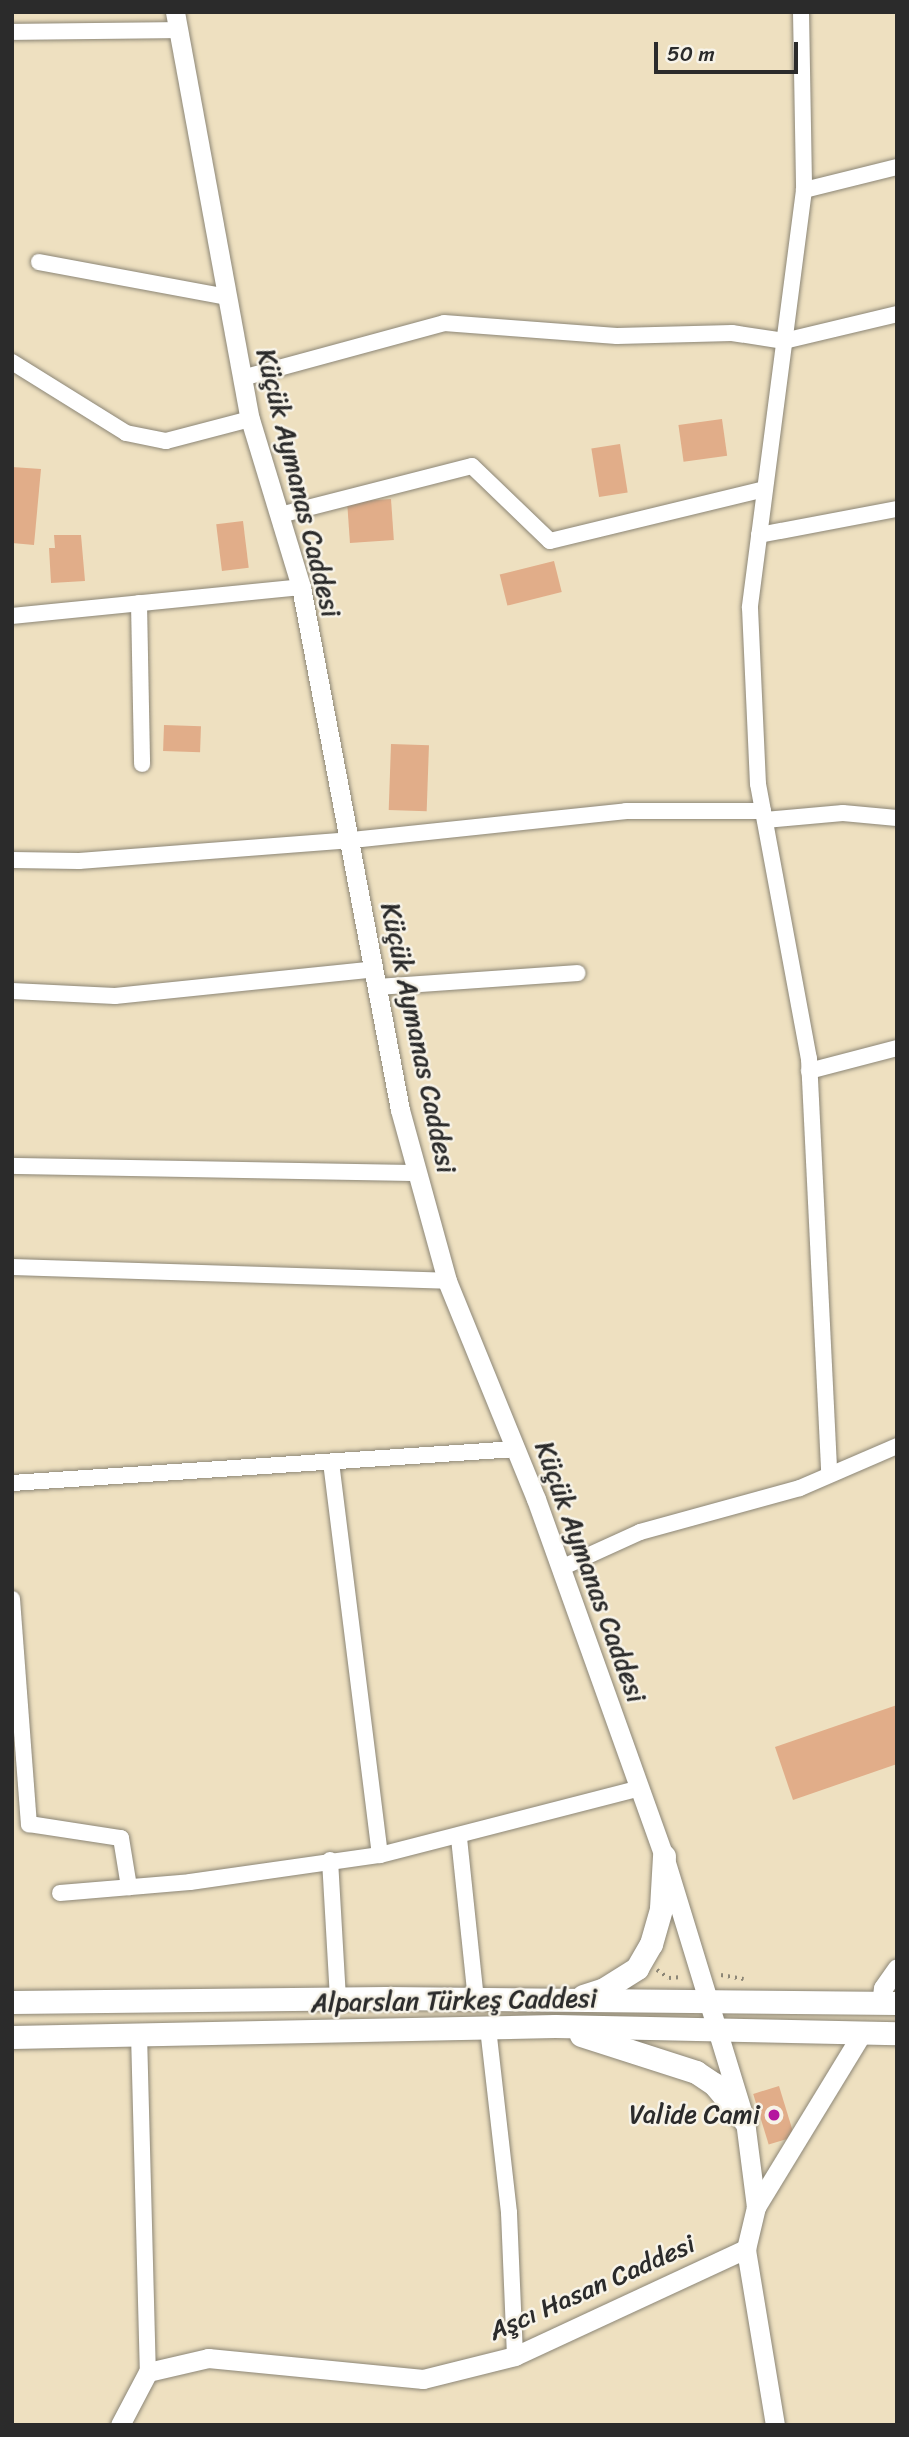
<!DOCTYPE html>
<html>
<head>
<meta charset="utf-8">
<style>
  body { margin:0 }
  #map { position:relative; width:909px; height:2437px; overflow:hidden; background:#eee0c0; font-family:Sriracha,sans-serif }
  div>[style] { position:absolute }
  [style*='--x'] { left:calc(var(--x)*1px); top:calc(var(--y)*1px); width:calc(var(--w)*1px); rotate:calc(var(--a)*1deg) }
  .building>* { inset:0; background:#e1ad89; transform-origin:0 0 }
  .path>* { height:3.5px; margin-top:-1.75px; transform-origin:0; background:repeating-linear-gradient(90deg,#8c8676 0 2px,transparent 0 7px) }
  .roads { filter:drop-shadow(0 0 2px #8c8676) drop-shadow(0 0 2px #8c8676) }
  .minor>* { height:16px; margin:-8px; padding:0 8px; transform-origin:8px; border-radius:8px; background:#fff }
  .tertiary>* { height:19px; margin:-9.5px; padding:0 9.5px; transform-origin:9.5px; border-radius:9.5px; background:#fff }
  .secondary>* { height:23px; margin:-11.5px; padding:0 11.5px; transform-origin:11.5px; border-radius:11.5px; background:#fff }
  .dots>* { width:19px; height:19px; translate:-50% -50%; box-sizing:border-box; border:4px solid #f7f3e8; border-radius:50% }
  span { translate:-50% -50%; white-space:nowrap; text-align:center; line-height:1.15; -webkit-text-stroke:5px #f7f3e8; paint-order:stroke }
  .street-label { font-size:26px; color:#2b2b2b }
  .poi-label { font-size:26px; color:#2b2b2b }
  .right { translate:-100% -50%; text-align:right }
  .frame { position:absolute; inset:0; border:14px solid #2b2b2b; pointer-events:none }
  .scale { position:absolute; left:654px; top:42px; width:144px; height:32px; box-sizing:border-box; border:4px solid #2b2b2b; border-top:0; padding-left:9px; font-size:21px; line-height:24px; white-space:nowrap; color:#2b2b2b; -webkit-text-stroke:5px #f7f3e8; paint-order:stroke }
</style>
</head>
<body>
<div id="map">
  <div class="building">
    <div style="left:722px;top:419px;width:37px;height:44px;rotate:82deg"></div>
    <div style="left:620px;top:444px;width:49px;height:29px;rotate:81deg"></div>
    <div style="clip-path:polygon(12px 467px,41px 469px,34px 545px,12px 543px)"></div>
    <div style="left:391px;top:499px;width:41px;height:44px;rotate:86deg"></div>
    <div style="left:243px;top:521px;width:47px;height:27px;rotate:83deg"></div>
    <div style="clip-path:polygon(54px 535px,81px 535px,85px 581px,51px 583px,49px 548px,55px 548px)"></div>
    <div style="left:554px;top:561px;width:32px;height:56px;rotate:76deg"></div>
    <div style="left:164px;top:725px;width:37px;height:26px;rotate:2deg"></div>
    <div style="left:391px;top:744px;width:38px;height:66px;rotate:2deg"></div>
    <div style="clip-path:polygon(897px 1705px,897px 1764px,793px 1800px,775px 1747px)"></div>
    <div style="left:779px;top:2086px;width:53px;height:27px;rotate:73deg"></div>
  </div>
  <div class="path">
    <div style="--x:657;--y:1970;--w:14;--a:34"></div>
    <div style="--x:669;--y:1978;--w:13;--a:-4"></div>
    <div style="--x:721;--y:1975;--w:23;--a:10"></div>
  </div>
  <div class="roads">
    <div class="minor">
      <div style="--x:801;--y:12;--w:178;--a:89"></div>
      <div style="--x:804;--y:190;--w:421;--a:97.4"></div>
      <div style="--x:750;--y:608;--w:176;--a:87.4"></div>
      <div style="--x:758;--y:784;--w:280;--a:79.5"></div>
      <div style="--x:809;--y:1059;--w:414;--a:87.2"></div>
      <div style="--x:12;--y:32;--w:165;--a:-0.7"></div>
      <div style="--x:804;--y:190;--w:96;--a:-13.9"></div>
      <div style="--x:39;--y:262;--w:191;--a:10.5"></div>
      <div style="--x:12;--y:362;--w:134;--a:31.9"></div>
      <div style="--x:126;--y:433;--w:41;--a:11.3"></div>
      <div style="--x:166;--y:441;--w:87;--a:-14.7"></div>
      <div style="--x:242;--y:378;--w:209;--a:-15.2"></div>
      <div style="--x:444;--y:323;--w:173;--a:4.3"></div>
      <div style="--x:617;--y:336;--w:115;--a:-1.5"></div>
      <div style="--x:732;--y:333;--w:53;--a:8.7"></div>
      <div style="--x:784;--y:341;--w:116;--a:-13.4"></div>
      <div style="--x:280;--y:515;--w:198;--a:-14.3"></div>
      <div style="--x:472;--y:466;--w:108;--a:43.9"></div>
      <div style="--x:550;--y:541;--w:221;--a:-13.6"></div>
      <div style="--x:759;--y:535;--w:140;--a:-10.7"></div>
      <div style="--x:139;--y:603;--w:161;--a:88.9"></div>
      <div style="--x:12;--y:616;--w:290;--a:-5.7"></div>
      <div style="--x:765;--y:820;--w:78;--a:-5.1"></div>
      <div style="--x:843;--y:813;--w:54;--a:5.3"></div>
      <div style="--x:12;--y:860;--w:67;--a:0.9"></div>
      <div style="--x:79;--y:861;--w:274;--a:-4.4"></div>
      <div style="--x:352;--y:840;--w:276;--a:-6"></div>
      <div style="--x:626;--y:811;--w:137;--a:0"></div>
      <div style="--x:378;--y:987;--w:200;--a:-4"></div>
      <div style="--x:12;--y:991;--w:103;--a:2.8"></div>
      <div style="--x:115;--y:996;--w:261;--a:-5.9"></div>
      <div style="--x:809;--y:1071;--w:91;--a:-14.6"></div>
      <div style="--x:12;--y:1166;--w:406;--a:1"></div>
      <div style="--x:12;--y:1267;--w:435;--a:1.8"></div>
      <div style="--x:331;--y:1462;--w:396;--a:82.9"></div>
      <div style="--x:12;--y:1483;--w:505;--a:-3.86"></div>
      <div style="--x:561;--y:1568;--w:87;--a:-24.5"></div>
      <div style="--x:640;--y:1532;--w:166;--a:-15.4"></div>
      <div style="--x:800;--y:1488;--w:106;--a:-23.4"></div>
      <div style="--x:12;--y:1599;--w:226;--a:85.7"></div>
      <div style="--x:29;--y:1824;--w:93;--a:8.7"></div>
      <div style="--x:121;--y:1838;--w:50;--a:80.7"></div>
      <div style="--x:459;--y:1838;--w:162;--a:84"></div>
      <div style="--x:330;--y:1860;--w:138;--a:86.7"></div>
      <div style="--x:60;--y:1893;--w:130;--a:-4.8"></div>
      <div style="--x:190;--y:1882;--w:192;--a:-8.1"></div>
      <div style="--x:380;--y:1855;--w:269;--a:-14.4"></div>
      <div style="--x:488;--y:2028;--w:186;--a:83.5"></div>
      <div style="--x:509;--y:2213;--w:143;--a:87.6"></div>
      <div style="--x:139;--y:2034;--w:338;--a:88.5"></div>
    </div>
    <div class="tertiary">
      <div style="--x:175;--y:12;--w:414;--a:79.6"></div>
      <div style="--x:250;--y:419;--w:176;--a:73.1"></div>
      <div style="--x:301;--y:587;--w:532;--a:79.28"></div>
      <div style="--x:400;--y:1110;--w:177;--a:74.6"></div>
      <div style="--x:447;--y:1281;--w:235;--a:67.8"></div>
      <div style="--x:536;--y:1499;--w:379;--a:70.3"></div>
      <div style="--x:664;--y:1856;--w:277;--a:73"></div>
      <div style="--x:745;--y:2121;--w:87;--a:82.7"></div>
      <div style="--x:881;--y:2004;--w:16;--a:-83"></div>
      <div style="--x:883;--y:1988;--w:24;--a:-55"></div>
      <div style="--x:120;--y:2425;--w:60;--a:-62.2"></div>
      <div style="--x:148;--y:2372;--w:62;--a:-13.1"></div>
      <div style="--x:208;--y:2358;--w:216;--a:5.6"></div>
      <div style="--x:423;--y:2379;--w:95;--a:-14"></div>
      <div style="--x:515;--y:2356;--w:255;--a:-24.9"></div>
      <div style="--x:775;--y:2425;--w:178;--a:-99.4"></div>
      <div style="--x:746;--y:2249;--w:43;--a:-76.6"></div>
      <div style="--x:756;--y:2207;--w:205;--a:-58.6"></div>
    </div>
    <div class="secondary">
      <div style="--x:583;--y:1996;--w:22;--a:-18"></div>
      <div style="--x:604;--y:1989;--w:39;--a:-32"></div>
      <div style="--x:637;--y:1968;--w:28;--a:-60"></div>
      <div style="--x:651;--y:1944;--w:37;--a:-74"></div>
      <div style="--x:661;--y:1908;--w:52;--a:-86.7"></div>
      <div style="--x:12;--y:2002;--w:374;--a:-0.6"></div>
      <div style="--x:386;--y:1998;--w:511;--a:0.56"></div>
      <div style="--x:581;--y:2035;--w:121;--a:17.8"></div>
      <div style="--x:696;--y:2072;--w:22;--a:34"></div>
      <div style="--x:714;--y:2084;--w:48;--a:50"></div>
      <div style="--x:12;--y:2037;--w:543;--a:-1.16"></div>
      <div style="--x:555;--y:2026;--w:342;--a:1.2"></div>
    </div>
  </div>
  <div class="dots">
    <div style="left:774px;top:2115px;background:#b5179e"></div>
  </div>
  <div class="street-label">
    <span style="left:298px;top:483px;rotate:76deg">Küçük Aymanas Caddesi</span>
    <span style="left:418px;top:1038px;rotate:78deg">Küçük Aymanas Caddesi</span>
    <span style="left:590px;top:1572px;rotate:70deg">Küçük Aymanas Caddesi</span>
    <span style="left:454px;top:2001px;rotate:-1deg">Alparslan Türkeş Caddesi</span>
    <span style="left:592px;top:2288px;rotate:-24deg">Aşcı Hasan Caddesi</span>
  </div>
  <div class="poi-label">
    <span class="right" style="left:760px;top:2115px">Valide Cami</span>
  </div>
  <div class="frame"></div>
  <div class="scale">50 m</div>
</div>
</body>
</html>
